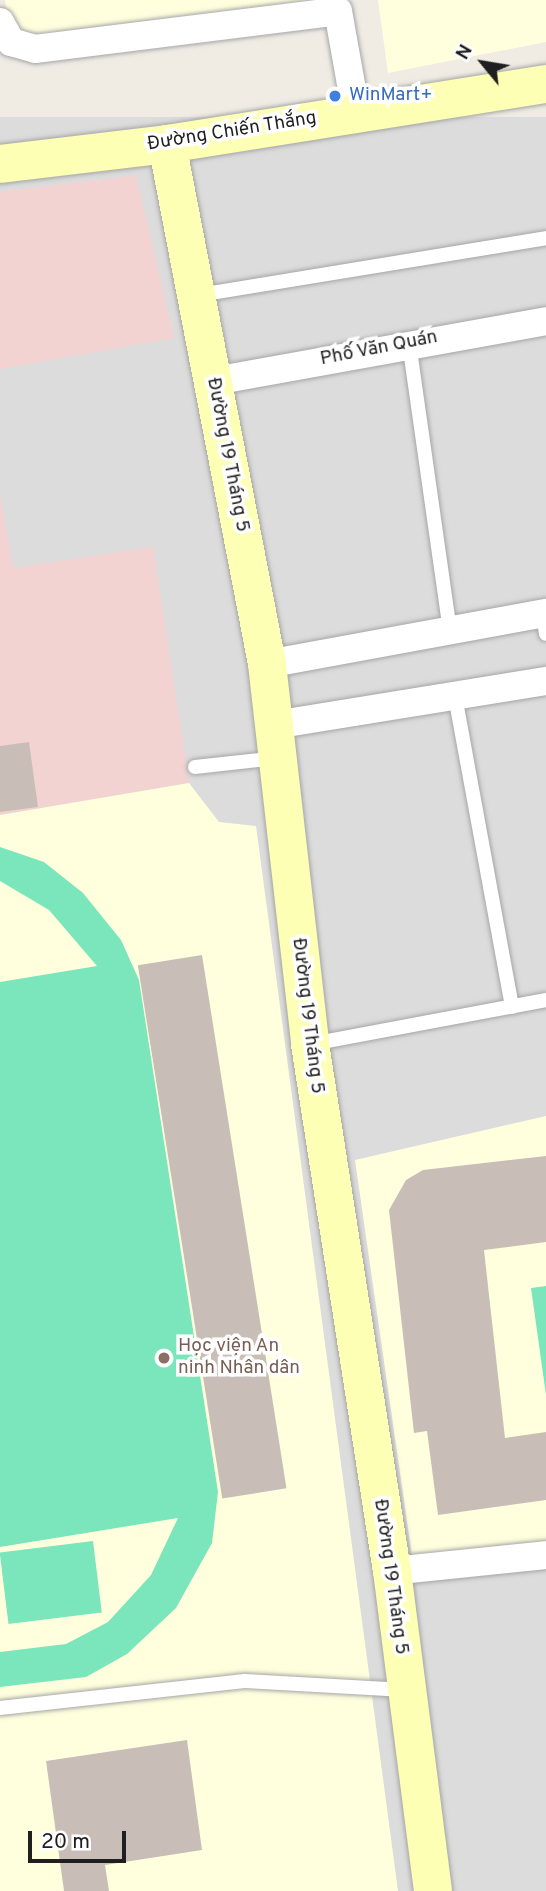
<!DOCTYPE html>
<html>
<head>
<meta charset="utf-8">
<style>
  body { margin:0 }
  #map { position:relative; width:546px; height:1891px; overflow:hidden; background:#f0ece4; font-family:Overpass,sans-serif }
  div>[style] { position:absolute }
  [style*='--x'] { left:calc(var(--x)*1px); top:calc(var(--y)*1px); width:calc(var(--w)*1px); rotate:calc(var(--a)*1deg) }
  .residential>* { inset:0; background:#dddcdc; transform-origin:0 0 }
  .commercial>* { inset:0; background:#f3d3d2 }
  .education>* { inset:0; background:#ffffde }
  .pitch>* { inset:0; background:#7be6bc; transform-origin:0 0 }
  .building>* { inset:0; background:#c9beb7; transform-origin:0 0 }
  .roads { filter:drop-shadow(0 0 2px #a6a6a6) drop-shadow(0 0 2px #a6a6a6) }
  .lane>* { height:14px; margin:-7px; padding:0 7px; transform-origin:7px; border-radius:7px; background:#fff }
  .street>* { height:28px; margin:-14px; padding:0 14px; transform-origin:14px; border-radius:14px; background:#fff }
  .secondary>* { height:38px; margin:-19px; padding:0 19px; transform-origin:19px; border-radius:19px; background:#fcffb4 }
  .dots>* { width:19px; height:19px; translate:-50% -50%; box-sizing:border-box; border:4px solid #fff; border-radius:50% }
  span { translate:-50% -50%; white-space:nowrap; text-align:center; line-height:1.15; -webkit-text-stroke:7px #fff; paint-order:stroke }
  .shop-label { font-size:19px; color:#366cbe }
  .left { translate:0 -50%; text-align:left }
  .street-label { font-size:19px; color:#1f1f1f }
  .education-label { font-size:19px; color:#785e54 }
  .north { position:absolute; left:448px; top:28px; width:70px; height:70px; -webkit-text-stroke:5px #fff; paint-order:stroke; rotate:300deg; font-size:19px; font-weight:700; line-height:28px; text-align:center; color:#1f1f1f }
  .north::after { content:''; display:block; margin:auto; width:24px; height:32px; background:#1f1f1f; clip-path:polygon(50% 0,100% 100%,50% 72%,0 100%) }
  .scale { position:absolute; left:28px; top:1831px; width:98px; height:32px; box-sizing:border-box; border:4px solid #1f1f1f; border-top:0; padding-left:9px; font-size:21px; line-height:24px; white-space:nowrap; color:#1f1f1f; -webkit-text-stroke:5px #fff; paint-order:stroke }
</style>
</head>
<body>
<div id="map">
  <div class="residential">
    <div style="left:546px;top:117px;width:1774px;height:561px;rotate:90deg"></div>
  </div>
  <div class="commercial">
    <div style="clip-path:polygon(136px 175px,174px 338px,0 369px,0 192px)"></div>
    <div style="clip-path:polygon(0 494px,13px 568px,153px 547px,189px 783px,0 815px)"></div>
  </div>
  <div class="education">
    <div style="clip-path:polygon(5px 0,313px 0,30px 42px,10px 33px)"></div>
    <div style="clip-path:polygon(378px 0,546px 0,546px 42px,388px 73px)"></div>
    <div style="clip-path:polygon(189px 783px,219px 822px,256px 826px,398px 1891px,0 1891px,0 815px)"></div>
    <div style="clip-path:polygon(546px 1116px,546px 1541px,412px 1556px,355px 1160px)"></div>
  </div>
  <div class="pitch">
    <div style="clip-path:polygon(0 847px,44px 862px,83px 893px,121px 940px,139px 980px,218px 1492px,212px 1543px,176px 1608px,127px 1654px,86px 1677px,0 1687px,0 1652px,66px 1644px,108px 1622px,151px 1575px,178px 1518px,0 1547px,0 982px,97px 966px,49px 910px,0 881px)"></div>
    <div style="clip-path:polygon(546px 1286px,546px 1395px,531px 1288px)"></div>
    <div style="left:93px;top:1541px;width:72px;height:94px;rotate:83deg"></div>
  </div>
  <div class="building">
    <div style="clip-path:polygon(29px 742px,38px 807px,0 812px,0 746px)"></div>
    <div style="left:202px;top:955px;width:540px;height:65px;rotate:81deg"></div>
    <div style="clip-path:polygon(546px 1156px,546px 1242px,484px 1250px,505px 1438px,546px 1432px,546px 1500px,438px 1515px,427px 1431px,414px 1433px,389px 1210px,406px 1180px,423px 1170px)"></div>
    <div style="clip-path:polygon(187px 1740px,202px 1850px,105px 1865px,109px 1891px,64px 1891px,46px 1761px)"></div>
  </div>
  <div class="roads">
    <div class="lane">
      <div style="--x:199;--y:295;--w:352;--a:-9.3"></div>
      <div style="--x:409;--y:343;--w:290;--a:81.9"></div>
      <div style="--x:543;--y:613;--w:21;--a:82"></div>
      <div style="--x:455;--y:696;--w:316;--a:79.6"></div>
      <div style="--x:195;--y:767;--w:81;--a:-6.3"></div>
      <div style="--x:311;--y:1044;--w:239;--a:-10.6"></div>
      <div style="--x:0;--y:1708;--w:246;--a:-6.3"></div>
      <div style="--x:245;--y:1681;--w:160;--a:3.2"></div>
    </div>
    <div class="street">
      <div style="--x:0;--y:22;--w:23;--a:61"></div>
      <div style="--x:11;--y:42;--w:25;--a:16"></div>
      <div style="--x:35;--y:49;--w:305;--a:-7.1"></div>
      <div style="--x:338;--y:11;--w:103;--a:79.9"></div>
      <div style="--x:214;--y:381;--w:337;--a:-10.2"></div>
      <div style="--x:267;--y:664;--w:284;--a:-10.4"></div>
      <div style="--x:274;--y:725;--w:276;--a:-9.2"></div>
      <div style="--x:392;--y:1571;--w:155;--a:-5.9"></div>
    </div>
    <div class="secondary">
      <div style="--x:167;--y:144;--w:530;--a:79.11"></div>
      <div style="--x:267;--y:664;--w:382;--a:83.5"></div>
      <div style="--x:310;--y:1044;--w:533;--a:81.16"></div>
      <div style="--x:392;--y:1571;--w:323;--a:82.7"></div>
      <div style="--x:0;--y:164;--w:168;--a:-6.8"></div>
      <div style="--x:167;--y:144;--w:384;--a:-9"></div>
    </div>
  </div>
  <div class="dots">
    <div style="left:335px;top:96px;background:#3f7fe0"></div>
    <div style="left:164px;top:1358px;background:#8d6e63"></div>
  </div>
  <div class="shop-label">
    <span class="left" style="left:349px;top:96px">WinMart+</span>
  </div>
  <div class="street-label">
    <span style="left:232px;top:132px;rotate:-9deg">Đường Chiến Thắng</span>
    <span style="left:379px;top:349px;rotate:-11deg">Phố Văn Quán</span>
    <span style="left:227px;top:455px;rotate:79deg">Đường 19 Tháng 5</span>
    <span style="left:307px;top:1016px;rotate:83deg">Đường 19 Tháng 5</span>
    <span style="left:390px;top:1577px;rotate:82deg">Đường 19 Tháng 5</span>
  </div>
  <div class="education-label">
    <span class="left" style="left:178px;top:1358px">Học viện An<br>ninh Nhân dân</span>
  </div>
  <div class="north">N</div>
  <div class="scale">20 m</div>
</div>
</body>
</html>
